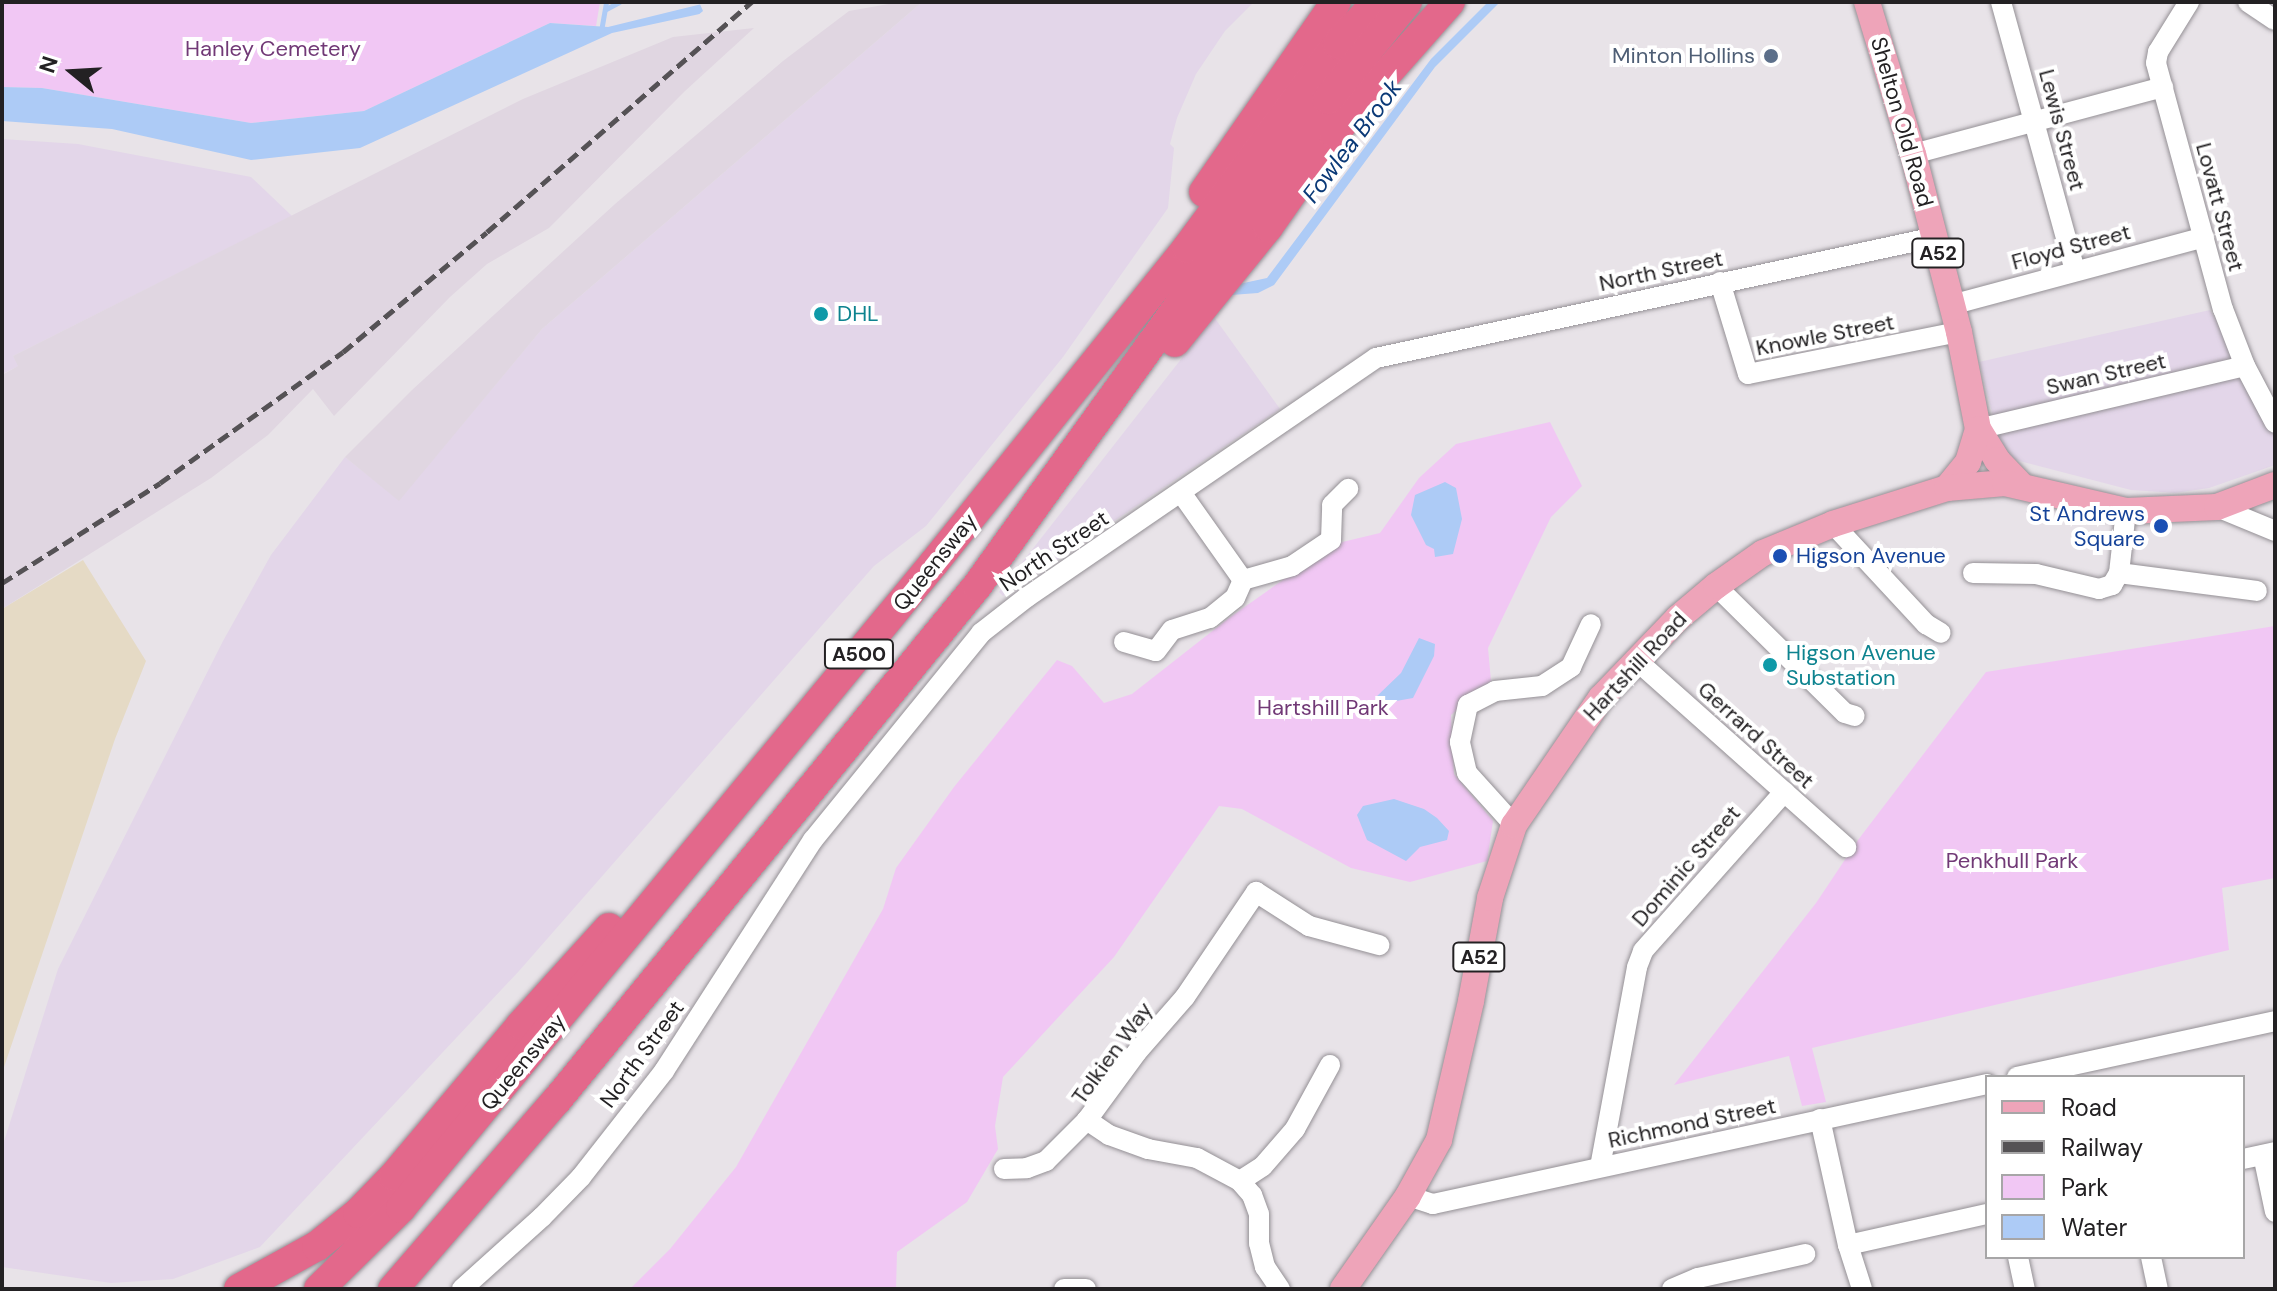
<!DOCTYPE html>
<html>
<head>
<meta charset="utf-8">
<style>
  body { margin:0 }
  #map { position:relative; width:2277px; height:1291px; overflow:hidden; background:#e8e3e8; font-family:"DM Sans",sans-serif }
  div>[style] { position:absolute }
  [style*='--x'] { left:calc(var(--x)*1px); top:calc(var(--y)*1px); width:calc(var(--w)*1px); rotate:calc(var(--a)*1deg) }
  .commercial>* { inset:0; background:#e5dac5 }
  .industrial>* { inset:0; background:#e3d6e9 }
  .built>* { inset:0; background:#e0d6e1 }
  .green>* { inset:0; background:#f1c7f4 }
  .water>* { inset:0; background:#adcbf6 }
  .pier>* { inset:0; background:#e8e3e8 }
  .stream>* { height:5px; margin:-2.5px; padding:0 2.5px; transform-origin:2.5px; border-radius:2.5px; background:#adcbf6 }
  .roads { filter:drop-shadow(0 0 2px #949095) drop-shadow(0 0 2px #949095) }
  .minor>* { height:20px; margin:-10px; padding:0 10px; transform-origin:10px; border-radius:10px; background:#fff }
  .major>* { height:26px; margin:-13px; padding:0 13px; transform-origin:13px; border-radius:13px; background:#eea4b9 }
  .highway>* { height:30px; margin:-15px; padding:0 15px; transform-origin:15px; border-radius:15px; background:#e3688b }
  .rail>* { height:5px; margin-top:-2.5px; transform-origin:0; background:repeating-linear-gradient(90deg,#555255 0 12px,transparent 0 18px) }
  .dots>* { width:22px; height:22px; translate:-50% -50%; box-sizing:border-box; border:4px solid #fff; border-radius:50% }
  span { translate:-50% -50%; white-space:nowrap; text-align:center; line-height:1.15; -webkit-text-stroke:8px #fff; paint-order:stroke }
  .shield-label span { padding:2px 6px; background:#fff; border:2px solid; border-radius:6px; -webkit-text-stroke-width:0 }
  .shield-label { font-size:20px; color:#232123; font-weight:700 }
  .park-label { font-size:22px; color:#713976 }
  .service-label { font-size:22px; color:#4e5e75 }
  .right { translate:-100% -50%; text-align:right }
  .street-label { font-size:22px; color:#232123 }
  .culture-label { font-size:22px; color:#0d838f }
  .left { translate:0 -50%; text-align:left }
  .transit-label { font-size:22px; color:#164399 }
  .water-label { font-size:24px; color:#0a3977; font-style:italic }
  .frame { position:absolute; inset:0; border:4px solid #232123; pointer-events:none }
  .legend { position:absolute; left:1985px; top:1075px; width:260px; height:184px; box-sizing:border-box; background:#fff; border:2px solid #a7a6a7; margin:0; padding:10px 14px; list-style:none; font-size:24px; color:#232123 }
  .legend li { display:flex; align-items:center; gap:16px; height:40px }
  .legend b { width:40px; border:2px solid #a7a6a7 }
  .north { position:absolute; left:32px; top:32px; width:80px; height:80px; -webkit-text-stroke:6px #fff; paint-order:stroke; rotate:288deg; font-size:22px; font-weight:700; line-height:32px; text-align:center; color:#232123 }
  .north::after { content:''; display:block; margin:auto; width:28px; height:36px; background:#232123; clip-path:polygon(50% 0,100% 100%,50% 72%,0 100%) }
</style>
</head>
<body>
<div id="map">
  <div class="commercial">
    <div style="clip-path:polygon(83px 560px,146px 661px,115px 739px,2px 1073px,2px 609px)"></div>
  </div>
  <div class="industrial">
    <div style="clip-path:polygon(922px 2px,1254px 2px,1225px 31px,1196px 74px,1177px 118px,1170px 144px,1174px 148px,1168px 208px,1063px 357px,926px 526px,874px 566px,519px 971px,260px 1247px,173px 1279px,111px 1283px,2px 1267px,2px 1148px,58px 969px,223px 641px,271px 555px,345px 457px,399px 500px,542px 329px)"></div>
    <div style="clip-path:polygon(2px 139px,78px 144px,251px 177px,292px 216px,13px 356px,19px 366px,2px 374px)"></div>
    <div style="clip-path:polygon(2210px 310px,2265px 406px,2275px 439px,2275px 465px,2209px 488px,2175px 493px,2131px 490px,2012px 459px,1999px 440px,1979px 362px)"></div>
    <div style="clip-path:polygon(1214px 317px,1280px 409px,1003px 596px,999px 592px)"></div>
  </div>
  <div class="built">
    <div style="clip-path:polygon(900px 2px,922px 2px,542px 329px,399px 501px,345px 457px,412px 390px,615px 204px,783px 61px,849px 11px)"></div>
    <div style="clip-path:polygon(754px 28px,685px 91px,549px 228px,487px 264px,450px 297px,334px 416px,313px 389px,268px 435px,211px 478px,2px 609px,2px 375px,18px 366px,13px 356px,523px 99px,673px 37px)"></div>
  </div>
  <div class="green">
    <div style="clip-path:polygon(2px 2px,600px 2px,596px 26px,550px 23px,364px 111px,251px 123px,42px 88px,2px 87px)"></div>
    <div style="clip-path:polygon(1550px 422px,1582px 486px,1551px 517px,1488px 648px,1491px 681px,1451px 715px,1454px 774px,1493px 821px,1487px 861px,1410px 882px,1351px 868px,1242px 809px,1219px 806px,1114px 957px,1003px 1077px,995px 1126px,998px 1149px,967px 1202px,897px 1252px,896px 1289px,630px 1289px,670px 1249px,736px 1167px,883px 909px,896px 868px,954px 787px,1057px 660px,1072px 666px,1104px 703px,1132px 694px,1229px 618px,1334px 544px,1380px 533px,1419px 478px,1456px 444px)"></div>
    <div style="clip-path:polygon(2275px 626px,2275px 878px,2222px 888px,2229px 950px,1812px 1048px,1826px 1102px,1802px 1106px,1789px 1056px,1674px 1085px,1816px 903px,1858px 840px,1986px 672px)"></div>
  </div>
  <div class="water">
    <div style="clip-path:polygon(710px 2px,755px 2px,612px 33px,360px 148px,251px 160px,112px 129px,2px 121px,2px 87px,42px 88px,251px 123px,364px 111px,550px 23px,608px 27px)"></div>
    <div style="clip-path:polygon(1488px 2px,1500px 2px,1435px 67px,1274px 285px,1258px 293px,1231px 295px,1239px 284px,1267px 278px,1431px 59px)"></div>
    <div style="clip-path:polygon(1445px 482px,1456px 488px,1462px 519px,1453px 554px,1435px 557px,1434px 549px,1426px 545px,1411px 515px,1415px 495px)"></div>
    <div style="clip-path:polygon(1419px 638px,1435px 644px,1434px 656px,1413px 698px,1385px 703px,1375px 698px,1401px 673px)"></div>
    <div style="clip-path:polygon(1394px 799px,1424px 809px,1437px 818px,1449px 831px,1447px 840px,1420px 847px,1406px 861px,1367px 840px,1357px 815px,1363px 806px)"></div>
  </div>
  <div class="pier">
    <div style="clip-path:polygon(699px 2px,759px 2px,756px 6px,697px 16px,703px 11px)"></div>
  </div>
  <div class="stream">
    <div style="--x:606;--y:9;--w:15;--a:-28"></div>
    <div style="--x:601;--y:31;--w:29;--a:-80"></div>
  </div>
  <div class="roads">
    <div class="minor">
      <div style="--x:2001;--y:2;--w:279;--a:74.6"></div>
      <div style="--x:2189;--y:2;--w:59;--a:121.8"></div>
      <div style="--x:2158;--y:52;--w:11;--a:100"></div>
      <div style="--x:2156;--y:63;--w:255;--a:74.8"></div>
      <div style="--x:2223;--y:309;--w:61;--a:68.9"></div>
      <div style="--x:2245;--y:366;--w:64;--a:62.2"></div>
      <div style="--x:2248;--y:2;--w:32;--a:34"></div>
      <div style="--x:1913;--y:154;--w:259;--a:-15"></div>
      <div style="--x:1720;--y:282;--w:96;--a:73.1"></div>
      <div style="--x:1748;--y:374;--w:215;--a:-11.3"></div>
      <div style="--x:1951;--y:305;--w:262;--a:-15"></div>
      <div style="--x:1978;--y:429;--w:274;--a:-13.3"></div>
      <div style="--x:1182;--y:494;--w:105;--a:54.7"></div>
      <div style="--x:2217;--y:507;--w:63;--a:22.5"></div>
      <div style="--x:1833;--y:524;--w:137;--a:47.1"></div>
      <div style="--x:1926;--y:624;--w:17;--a:31"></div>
      <div style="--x:1973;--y:573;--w:63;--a:0.9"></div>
      <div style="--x:2036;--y:574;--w:65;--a:13.4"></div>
      <div style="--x:2099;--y:589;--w:14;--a:-17"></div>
      <div style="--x:2112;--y:585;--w:14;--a:-60"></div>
      <div style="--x:2119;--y:573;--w:139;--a:7.4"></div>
      <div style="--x:2119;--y:573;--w:62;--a:-83.6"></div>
      <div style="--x:1243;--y:580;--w:51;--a:-15.9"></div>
      <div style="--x:1292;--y:566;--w:47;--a:-33.7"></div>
      <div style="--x:1331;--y:540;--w:35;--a:-88"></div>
      <div style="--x:1332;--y:505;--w:23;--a:-45"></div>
      <div style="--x:1716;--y:586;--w:181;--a:44.6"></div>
      <div style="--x:1845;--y:713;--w:10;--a:17"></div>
      <div style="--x:1124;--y:642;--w:33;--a:16"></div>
      <div style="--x:1156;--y:651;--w:26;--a:-53"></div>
      <div style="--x:1172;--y:630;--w:40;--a:-18"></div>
      <div style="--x:1210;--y:618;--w:32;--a:-39"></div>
      <div style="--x:1235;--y:598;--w:20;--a:-66"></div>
      <div style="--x:1635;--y:659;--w:283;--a:41.7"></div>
      <div style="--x:1514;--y:825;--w:70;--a:-132.1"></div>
      <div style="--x:1467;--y:773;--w:32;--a:-103"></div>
      <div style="--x:1460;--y:742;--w:38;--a:-78"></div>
      <div style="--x:1468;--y:705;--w:30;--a:-27"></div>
      <div style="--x:1495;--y:691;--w:47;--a:-6.1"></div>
      <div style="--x:1542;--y:686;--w:35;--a:-33"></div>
      <div style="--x:1571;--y:667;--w:47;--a:-65.1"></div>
      <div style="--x:2017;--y:1077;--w:264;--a:-12.2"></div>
      <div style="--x:1820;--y:1119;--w:129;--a:77.5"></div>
      <div style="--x:1848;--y:1245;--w:46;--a:72.3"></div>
      <div style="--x:2263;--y:1155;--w:58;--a:78.1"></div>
      <div style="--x:2243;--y:1159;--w:33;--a:-12"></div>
      <div style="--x:1600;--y:1167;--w:203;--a:-79.5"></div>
      <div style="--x:1637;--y:967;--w:17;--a:-69"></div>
      <div style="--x:1643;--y:951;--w:213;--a:-48.4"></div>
      <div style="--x:1004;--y:1169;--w:23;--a:-2"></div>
      <div style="--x:1027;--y:1168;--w:20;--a:-20"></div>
      <div style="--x:1046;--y:1161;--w:58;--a:-45"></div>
      <div style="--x:1240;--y:1181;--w:27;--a:-33"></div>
      <div style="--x:1263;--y:1166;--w:49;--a:-49.1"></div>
      <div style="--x:1295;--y:1129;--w:73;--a:-61.3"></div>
      <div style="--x:1408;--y:1196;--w:26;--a:18"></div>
      <div style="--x:1433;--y:1204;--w:567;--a:-12.22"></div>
      <div style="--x:1848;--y:1245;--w:142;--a:-12.6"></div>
      <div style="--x:2018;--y:1257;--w:33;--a:78"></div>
      <div style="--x:2151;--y:1257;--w:33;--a:78"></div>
      <div style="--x:462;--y:1289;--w:108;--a:-42"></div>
      <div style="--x:542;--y:1217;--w:56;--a:-45.7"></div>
      <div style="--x:581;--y:1177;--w:135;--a:-51.9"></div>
      <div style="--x:664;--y:1071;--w:275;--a:-57.2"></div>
      <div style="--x:813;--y:840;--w:267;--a:-50.9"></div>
      <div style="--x:981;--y:633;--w:58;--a:-38"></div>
      <div style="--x:1027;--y:597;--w:423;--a:-34.4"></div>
      <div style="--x:1376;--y:358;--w:572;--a:-12.21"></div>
      <div style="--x:1064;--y:1289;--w:22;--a:0"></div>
      <div style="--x:1280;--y:1289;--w:27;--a:-124"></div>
      <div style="--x:1265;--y:1267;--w:25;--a:-104"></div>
      <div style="--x:1259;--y:1243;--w:29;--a:-90"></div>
      <div style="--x:1259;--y:1214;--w:20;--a:-110"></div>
      <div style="--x:1252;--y:1195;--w:18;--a:-131"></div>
      <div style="--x:1240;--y:1181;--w:49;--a:-151.9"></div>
      <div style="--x:1197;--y:1158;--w:50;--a:-169.6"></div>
      <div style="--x:1148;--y:1149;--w:41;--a:-160.3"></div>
      <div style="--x:1109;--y:1135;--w:27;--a:-146"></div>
      <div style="--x:1087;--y:1120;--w:84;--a:-53.7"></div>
      <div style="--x:1137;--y:1052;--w:73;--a:-48.9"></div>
      <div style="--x:1185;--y:997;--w:127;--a:-55.9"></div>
      <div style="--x:1256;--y:892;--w:63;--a:32.7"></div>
      <div style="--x:1309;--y:926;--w:73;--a:15.2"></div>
      <div style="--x:1672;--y:1289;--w:28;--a:-23"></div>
      <div style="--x:1698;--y:1278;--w:110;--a:-12.6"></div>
    </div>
    <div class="major">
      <div style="--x:1867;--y:2;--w:159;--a:73.2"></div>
      <div style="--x:1913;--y:154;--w:184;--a:75.5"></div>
      <div style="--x:1959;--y:332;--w:99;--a:78.9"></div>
      <div style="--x:1978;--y:429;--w:36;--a:58"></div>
      <div style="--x:1997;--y:460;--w:35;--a:46"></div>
      <div style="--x:1947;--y:488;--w:33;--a:-51"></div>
      <div style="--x:1968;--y:462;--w:34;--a:-73"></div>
      <div style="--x:1343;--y:1289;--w:113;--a:-55"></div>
      <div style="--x:1408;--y:1196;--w:64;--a:-61"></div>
      <div style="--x:1439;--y:1140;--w:143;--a:-77"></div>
      <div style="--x:1471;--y:1001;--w:105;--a:-79.5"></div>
      <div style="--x:1490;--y:898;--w:77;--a:-71.8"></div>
      <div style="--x:1514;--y:825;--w:154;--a:-55.6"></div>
      <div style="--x:1601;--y:698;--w:111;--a:-46.1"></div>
      <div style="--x:1678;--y:618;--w:50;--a:-40.1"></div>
      <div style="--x:1716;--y:586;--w:57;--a:-35.1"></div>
      <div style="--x:1763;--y:553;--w:76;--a:-22.5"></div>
      <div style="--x:1833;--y:524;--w:120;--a:-17.5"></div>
      <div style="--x:1947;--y:488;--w:58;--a:-4.9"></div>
      <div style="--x:2005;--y:483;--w:124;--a:13"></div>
      <div style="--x:2126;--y:511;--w:91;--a:-2.5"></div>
      <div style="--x:2217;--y:507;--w:62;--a:-20.8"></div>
    </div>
    <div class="highway">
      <div style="--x:1204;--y:192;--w:231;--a:-55.2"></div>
      <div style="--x:1175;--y:342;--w:148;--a:-51"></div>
      <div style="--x:1268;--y:227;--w:115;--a:-54.9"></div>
      <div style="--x:1334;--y:133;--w:175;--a:-48.5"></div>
      <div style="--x:239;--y:1289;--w:89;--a:-28.9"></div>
      <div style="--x:317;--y:1246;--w:53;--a:-38.8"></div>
      <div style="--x:358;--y:1213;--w:52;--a:-45.8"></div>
      <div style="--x:394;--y:1176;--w:197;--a:-49.9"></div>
      <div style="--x:521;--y:1025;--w:131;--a:-47.8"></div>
      <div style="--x:319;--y:1289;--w:115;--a:-44.6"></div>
      <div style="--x:401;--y:1208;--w:837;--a:-50.43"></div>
      <div style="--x:934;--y:563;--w:404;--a:-51.2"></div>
      <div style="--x:1187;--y:248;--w:254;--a:-53.5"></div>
      <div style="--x:1338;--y:44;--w:57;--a:-47.1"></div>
      <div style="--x:393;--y:1289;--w:250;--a:-49.1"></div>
      <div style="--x:557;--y:1100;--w:664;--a:-50.75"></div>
      <div style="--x:977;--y:586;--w:600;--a:-54.22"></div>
      <div style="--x:1328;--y:99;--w:125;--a:-50.8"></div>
    </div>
  </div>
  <div class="rail">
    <div style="--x:2;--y:583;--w:187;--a:-32.3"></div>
    <div style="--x:160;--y:483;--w:225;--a:-35.6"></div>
    <div style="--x:343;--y:352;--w:187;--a:-39.8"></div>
    <div style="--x:487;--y:232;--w:351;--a:-41"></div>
  </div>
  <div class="dots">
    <div style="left:1771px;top:56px;background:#5c6f8a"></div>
    <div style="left:821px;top:314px;background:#0f9aa8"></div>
    <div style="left:2161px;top:526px;background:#1a4fb4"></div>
    <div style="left:1780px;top:556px;background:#1a4fb4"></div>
    <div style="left:1770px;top:665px;background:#0f9aa8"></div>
  </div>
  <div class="shield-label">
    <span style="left:1938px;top:253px">A52</span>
    <span style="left:859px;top:654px">A500</span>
    <span style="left:1479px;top:957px">A52</span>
  </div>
  <div class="park-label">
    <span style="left:273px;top:49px">Hanley Cemetery</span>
    <span style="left:1323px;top:708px">Hartshill Park</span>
    <span style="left:2012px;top:861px">Penkhull Park</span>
  </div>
  <div class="service-label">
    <span class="right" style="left:1755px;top:56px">Minton Hollins</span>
  </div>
  <div class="street-label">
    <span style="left:1902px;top:122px;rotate:74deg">Shelton Old Road</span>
    <span style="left:2062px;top:130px;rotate:75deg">Lewis Street</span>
    <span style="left:2220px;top:207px;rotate:75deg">Lovatt Street</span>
    <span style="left:2071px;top:247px;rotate:-15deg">Floyd Street</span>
    <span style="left:1661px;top:271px;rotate:-12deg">North Street</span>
    <span style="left:1825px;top:335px;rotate:-11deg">Knowle Street</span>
    <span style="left:2106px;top:374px;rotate:-13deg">Swan Street</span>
    <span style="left:1054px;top:551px;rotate:-34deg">North Street</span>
    <span style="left:935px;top:562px;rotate:-51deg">Queensway</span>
    <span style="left:1635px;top:666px;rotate:-47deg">Hartshill Road</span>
    <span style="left:1756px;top:735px;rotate:42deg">Gerrard Street</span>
    <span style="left:1686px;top:866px;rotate:-49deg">Dominic Street</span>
    <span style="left:1112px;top:1053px;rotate:-54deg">Tolkien Way</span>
    <span style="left:642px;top:1054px;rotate:-54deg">North Street</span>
    <span style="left:523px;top:1062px;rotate:-50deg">Queensway</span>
    <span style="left:1692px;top:1123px;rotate:-12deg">Richmond Street</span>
  </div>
  <div class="culture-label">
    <span class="left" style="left:837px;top:314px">DHL</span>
    <span class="left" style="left:1786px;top:665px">Higson Avenue<br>Substation</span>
  </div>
  <div class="transit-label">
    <span class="right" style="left:2145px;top:526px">St Andrews<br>Square</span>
    <span class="left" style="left:1796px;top:556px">Higson Avenue</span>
  </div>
  <div class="water-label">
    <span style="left:1352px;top:141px;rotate:-53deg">Fowlea Brook</span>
  </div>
  <div class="frame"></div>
  <ul class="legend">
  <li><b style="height:10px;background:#eea4b9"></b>Road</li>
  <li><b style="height:10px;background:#555255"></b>Railway</li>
  <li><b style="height:22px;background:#f1c7f4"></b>Park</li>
  <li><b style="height:22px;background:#adcbf6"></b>Water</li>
  </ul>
  <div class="north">N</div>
</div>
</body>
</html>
